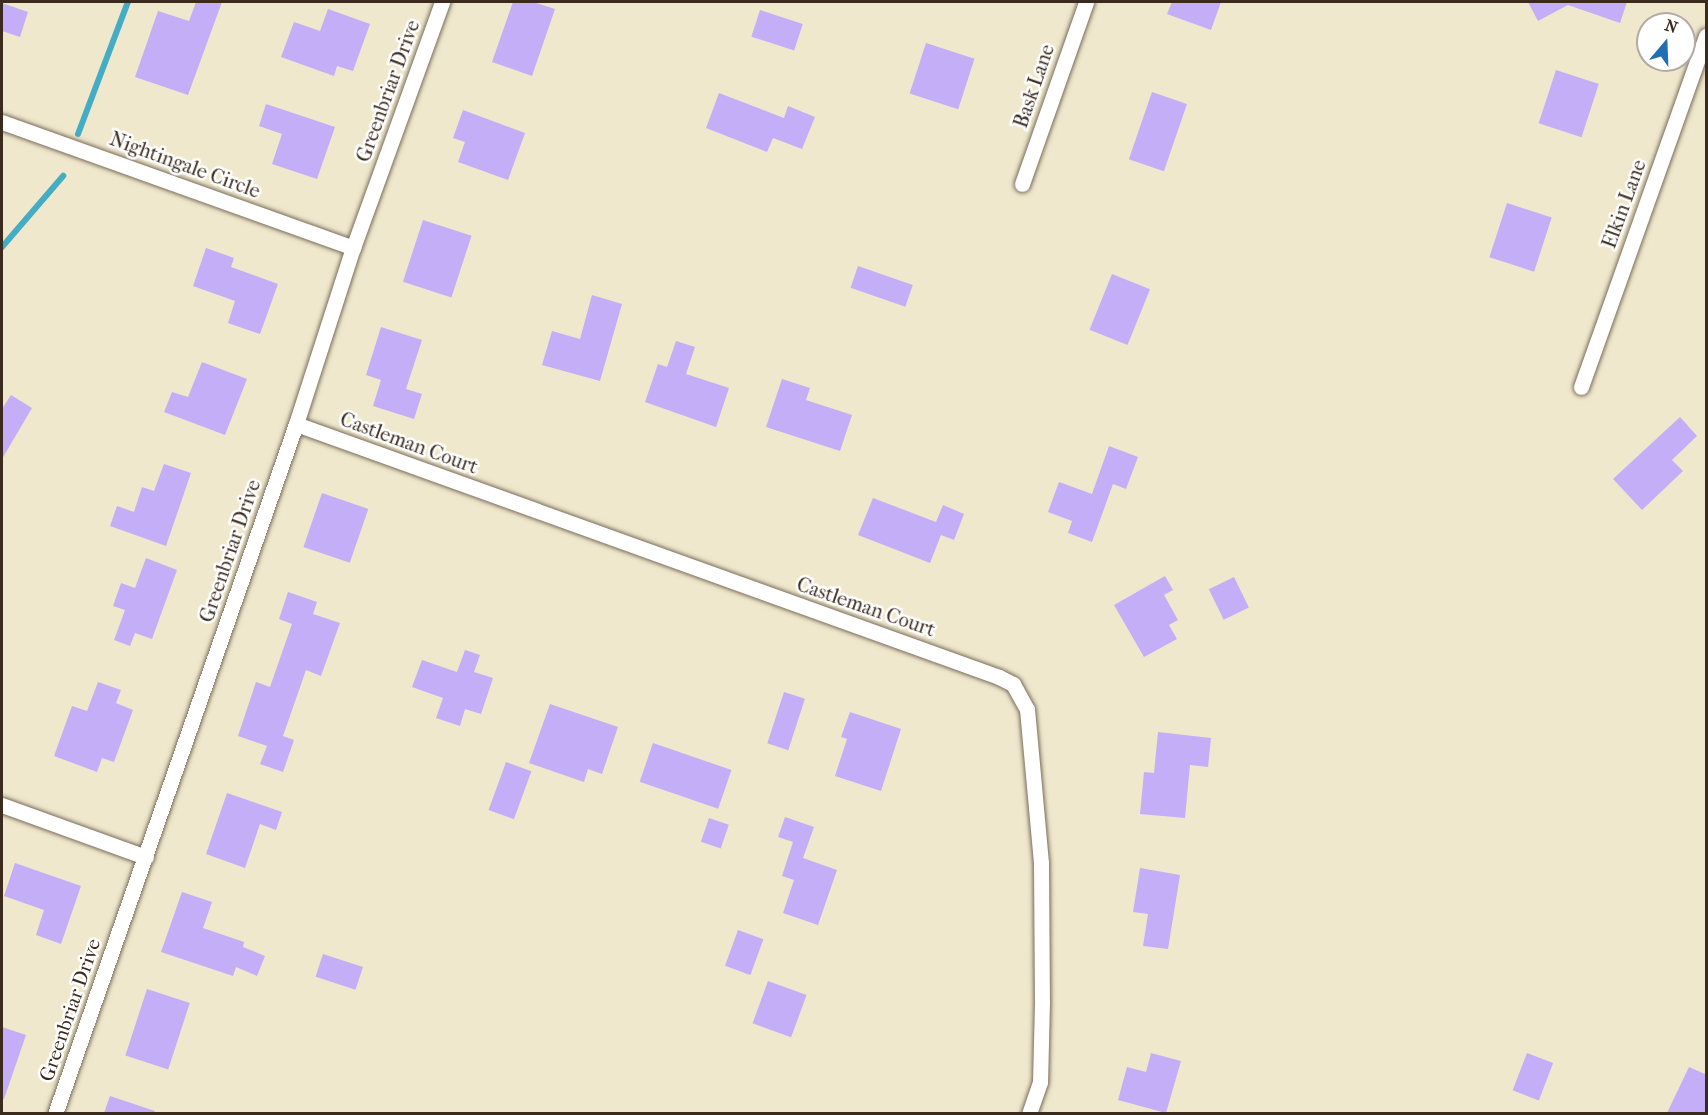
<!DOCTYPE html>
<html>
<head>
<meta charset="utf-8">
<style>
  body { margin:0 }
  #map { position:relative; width:1708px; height:1115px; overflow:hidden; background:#efe8cd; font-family:"IM FELL French Canon",serif }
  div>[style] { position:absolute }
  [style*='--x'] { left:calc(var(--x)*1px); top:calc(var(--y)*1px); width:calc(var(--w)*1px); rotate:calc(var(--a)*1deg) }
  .stream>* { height:6px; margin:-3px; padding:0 3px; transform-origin:3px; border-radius:3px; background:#44adc4 }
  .building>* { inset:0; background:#c3aef7; transform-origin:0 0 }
  .roads { filter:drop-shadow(0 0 2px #7a6c5b) drop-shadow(0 0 2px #7a6c5b) }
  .street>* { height:15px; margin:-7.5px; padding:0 7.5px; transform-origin:7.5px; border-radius:7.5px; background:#fff }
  span { translate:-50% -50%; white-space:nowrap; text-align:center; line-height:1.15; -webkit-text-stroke:5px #fff; paint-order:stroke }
  .street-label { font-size:20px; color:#3b2a1e }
  .frame { position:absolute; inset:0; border:3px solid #3b2a1e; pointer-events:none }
  .north { position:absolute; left:1636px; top:12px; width:60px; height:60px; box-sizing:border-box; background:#fff; border:2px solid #b1aaa5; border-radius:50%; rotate:19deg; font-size:16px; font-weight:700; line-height:24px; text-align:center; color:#3b2a1e }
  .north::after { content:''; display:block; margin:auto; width:21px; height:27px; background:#1f6fb2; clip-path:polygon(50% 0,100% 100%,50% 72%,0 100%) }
</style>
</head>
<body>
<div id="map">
  <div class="stream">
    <div style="--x:78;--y:134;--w:141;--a:-69.3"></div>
    <div style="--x:2;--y:247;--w:94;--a:-49.3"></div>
  </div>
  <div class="building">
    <div style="clip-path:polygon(196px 2px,222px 2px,188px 95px,135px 77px,158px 11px,189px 21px)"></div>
    <div style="clip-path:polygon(513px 2px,533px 2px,555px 9px,532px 76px,492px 62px)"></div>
    <div style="clip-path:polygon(1172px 2px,1221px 2px,1211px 30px,1167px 14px)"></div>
    <div style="clip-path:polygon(1528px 2px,1627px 2px,1620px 23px,1568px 5px,1538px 21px)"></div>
    <div style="clip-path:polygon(2px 3px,28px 12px,20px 37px,2px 31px)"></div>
    <div style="clip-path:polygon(328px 9px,370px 24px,353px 71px,337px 66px,334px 76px,281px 57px,294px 22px,320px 31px)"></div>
    <div style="left:760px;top:10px;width:45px;height:28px;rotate:18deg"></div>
    <div style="left:926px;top:43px;width:51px;height:53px;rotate:18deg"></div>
    <div style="left:1556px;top:70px;width:45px;height:56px;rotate:18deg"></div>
    <div style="left:1152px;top:92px;width:37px;height:71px;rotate:19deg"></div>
    <div style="clip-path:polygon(719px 93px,784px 118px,788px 106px,815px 117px,802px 149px,773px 138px,767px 152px,706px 128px)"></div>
    <div style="clip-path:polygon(266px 104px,335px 127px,317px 179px,272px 164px,282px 134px,259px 126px)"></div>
    <div style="clip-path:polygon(463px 110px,525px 133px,508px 180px,458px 162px,465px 142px,453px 138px)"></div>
    <div style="left:1507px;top:203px;width:47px;height:57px;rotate:18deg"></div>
    <div style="left:423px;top:220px;width:51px;height:65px;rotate:18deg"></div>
    <div style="clip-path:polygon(206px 248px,234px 258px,231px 267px,278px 284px,260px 334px,228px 323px,235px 301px,193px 286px)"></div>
    <div style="left:858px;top:266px;width:58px;height:23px;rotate:19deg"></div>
    <div style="left:1112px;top:274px;width:41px;height:60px;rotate:22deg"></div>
    <div style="clip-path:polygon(592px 295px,622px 304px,600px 381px,542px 365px,552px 331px,580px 339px)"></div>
    <div style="clip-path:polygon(381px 327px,422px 340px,406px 389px,422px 394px,414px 419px,373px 406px,381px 380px,366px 375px)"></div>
    <div style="clip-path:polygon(676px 341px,695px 347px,686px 374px,729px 388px,716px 427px,645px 402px,658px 364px,667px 367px)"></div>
    <div style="clip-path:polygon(202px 362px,247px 379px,225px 435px,164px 412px,172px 392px,188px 397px)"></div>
    <div style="clip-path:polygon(782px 379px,810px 388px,806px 400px,852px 415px,840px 451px,766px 427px)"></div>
    <div style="clip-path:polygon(11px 395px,32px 408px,2px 459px,2px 409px)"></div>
    <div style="clip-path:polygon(1680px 417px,1697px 436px,1672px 460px,1683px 471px,1642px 510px,1613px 479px)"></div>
    <div style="clip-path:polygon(1109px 446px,1138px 457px,1126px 489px,1113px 484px,1092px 542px,1068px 533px,1072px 521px,1048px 512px,1059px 482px,1092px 494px)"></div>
    <div style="clip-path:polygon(164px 464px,191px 473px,166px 546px,110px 526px,117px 506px,134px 512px,142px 487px,154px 491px)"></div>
    <div style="left:322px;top:493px;width:49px;height:57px;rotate:19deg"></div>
    <div style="clip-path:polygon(873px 498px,936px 522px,943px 505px,964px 514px,954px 540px,941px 535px,930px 563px,858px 535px)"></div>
    <div style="clip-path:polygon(146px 558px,177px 570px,152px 639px,135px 633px,130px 646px,114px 640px,125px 610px,113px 606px,121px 583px,135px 588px)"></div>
    <div style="clip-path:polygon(1165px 576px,1173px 590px,1164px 595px,1178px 620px,1169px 625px,1177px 639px,1144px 657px,1114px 605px)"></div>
    <div style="left:1234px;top:577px;width:34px;height:28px;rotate:64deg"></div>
    <div style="clip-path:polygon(288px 592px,317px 602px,313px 614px,340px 623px,321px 676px,306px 670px,283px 736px,294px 740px,283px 772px,260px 764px,267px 746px,238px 736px,256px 682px,270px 687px,292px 624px,279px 619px)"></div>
    <div style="clip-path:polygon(465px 650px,480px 655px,474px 672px,493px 678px,481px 714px,465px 709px,460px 726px,436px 718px,443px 698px,412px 687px,422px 660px,457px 672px)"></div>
    <div style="clip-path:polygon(98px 682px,121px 690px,116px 703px,133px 710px,114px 762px,102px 758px,97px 772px,54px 756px,72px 706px,87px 711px)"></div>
    <div style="left:784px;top:692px;width:22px;height:54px;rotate:18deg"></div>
    <div style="clip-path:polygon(550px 704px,618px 727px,602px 774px,588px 769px,584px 782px,529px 763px)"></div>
    <div style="clip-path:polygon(850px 712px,901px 729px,881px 791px,835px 776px,847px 739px,841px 737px)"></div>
    <div style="clip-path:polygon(1158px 732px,1211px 738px,1208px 767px,1190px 765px,1185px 818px,1140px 814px,1144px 772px,1154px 773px)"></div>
    <div style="left:653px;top:743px;width:83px;height:41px;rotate:19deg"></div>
    <div style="left:506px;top:762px;width:27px;height:51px;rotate:20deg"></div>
    <div style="clip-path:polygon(227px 793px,282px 812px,276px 830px,260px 824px,245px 868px,206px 854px)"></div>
    <div style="clip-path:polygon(785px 817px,814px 827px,803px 858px,837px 870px,818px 925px,783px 913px,794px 880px,782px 876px,793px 842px,778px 837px)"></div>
    <div style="left:709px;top:818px;width:21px;height:25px;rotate:19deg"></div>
    <div style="clip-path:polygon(15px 863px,81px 886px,61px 944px,36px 935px,44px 910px,4px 896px)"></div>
    <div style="clip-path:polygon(1140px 868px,1180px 875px,1168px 949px,1143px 946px,1148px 914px,1133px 912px)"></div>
    <div style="clip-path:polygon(182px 892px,212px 902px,203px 928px,244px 942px,243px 947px,265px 956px,257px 976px,236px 967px,233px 976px,161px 952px)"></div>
    <div style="left:738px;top:930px;width:27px;height:38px;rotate:20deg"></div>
    <div style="left:323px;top:954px;width:42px;height:24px;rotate:18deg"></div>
    <div style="left:768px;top:981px;width:41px;height:45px;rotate:20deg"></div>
    <div style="left:147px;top:989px;width:45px;height:70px;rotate:18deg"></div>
    <div style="clip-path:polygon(2px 1027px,26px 1035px,4px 1099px,2px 1099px)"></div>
    <div style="clip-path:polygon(1151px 1053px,1181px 1061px,1166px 1113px,1118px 1100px,1127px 1067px,1146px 1072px)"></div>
    <div style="left:1527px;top:1053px;width:28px;height:40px;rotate:21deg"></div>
    <div style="clip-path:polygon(1689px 1067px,1707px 1075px,1707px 1113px,1667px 1113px)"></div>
    <div style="clip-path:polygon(110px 1096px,155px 1111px,154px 1113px,104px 1113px)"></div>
  </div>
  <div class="roads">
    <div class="street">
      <div style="--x:2;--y:122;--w:373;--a:19.7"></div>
      <div style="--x:1022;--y:184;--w:193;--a:-70.6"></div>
      <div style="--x:1581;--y:387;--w:373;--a:-70.4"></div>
      <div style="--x:296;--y:424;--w:747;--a:19.79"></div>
      <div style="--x:999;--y:677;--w:16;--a:27"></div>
      <div style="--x:1013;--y:684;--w:29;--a:61"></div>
      <div style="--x:1027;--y:709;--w:155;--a:84.8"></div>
      <div style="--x:1041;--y:863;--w:139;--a:89.6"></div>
      <div style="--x:1042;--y:1002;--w:80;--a:91.4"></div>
      <div style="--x:1040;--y:1082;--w:34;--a:109"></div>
      <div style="--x:2;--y:805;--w:153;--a:19.9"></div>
      <div style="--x:55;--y:1114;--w:731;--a:-70.75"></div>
      <div style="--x:296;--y:424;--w:185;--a:-72.1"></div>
      <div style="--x:353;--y:248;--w:262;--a:-70.1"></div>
    </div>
  </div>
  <div class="street-label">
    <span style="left:1034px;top:86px;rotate:-71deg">Bask Lane</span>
    <span style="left:388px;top:91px;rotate:-70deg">Greenbriar Drive</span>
    <span style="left:185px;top:165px;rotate:20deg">Nightingale Circle</span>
    <span style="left:1624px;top:204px;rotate:-70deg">Elkin Lane</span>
    <span style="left:409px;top:443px;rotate:20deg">Castleman Court</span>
    <span style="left:230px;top:551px;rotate:-71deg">Greenbriar Drive</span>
    <span style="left:866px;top:607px;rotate:19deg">Castleman Court</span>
    <span style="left:70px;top:1010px;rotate:-71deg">Greenbriar Drive</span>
  </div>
  <div class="frame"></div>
  <div class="north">N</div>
</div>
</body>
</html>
